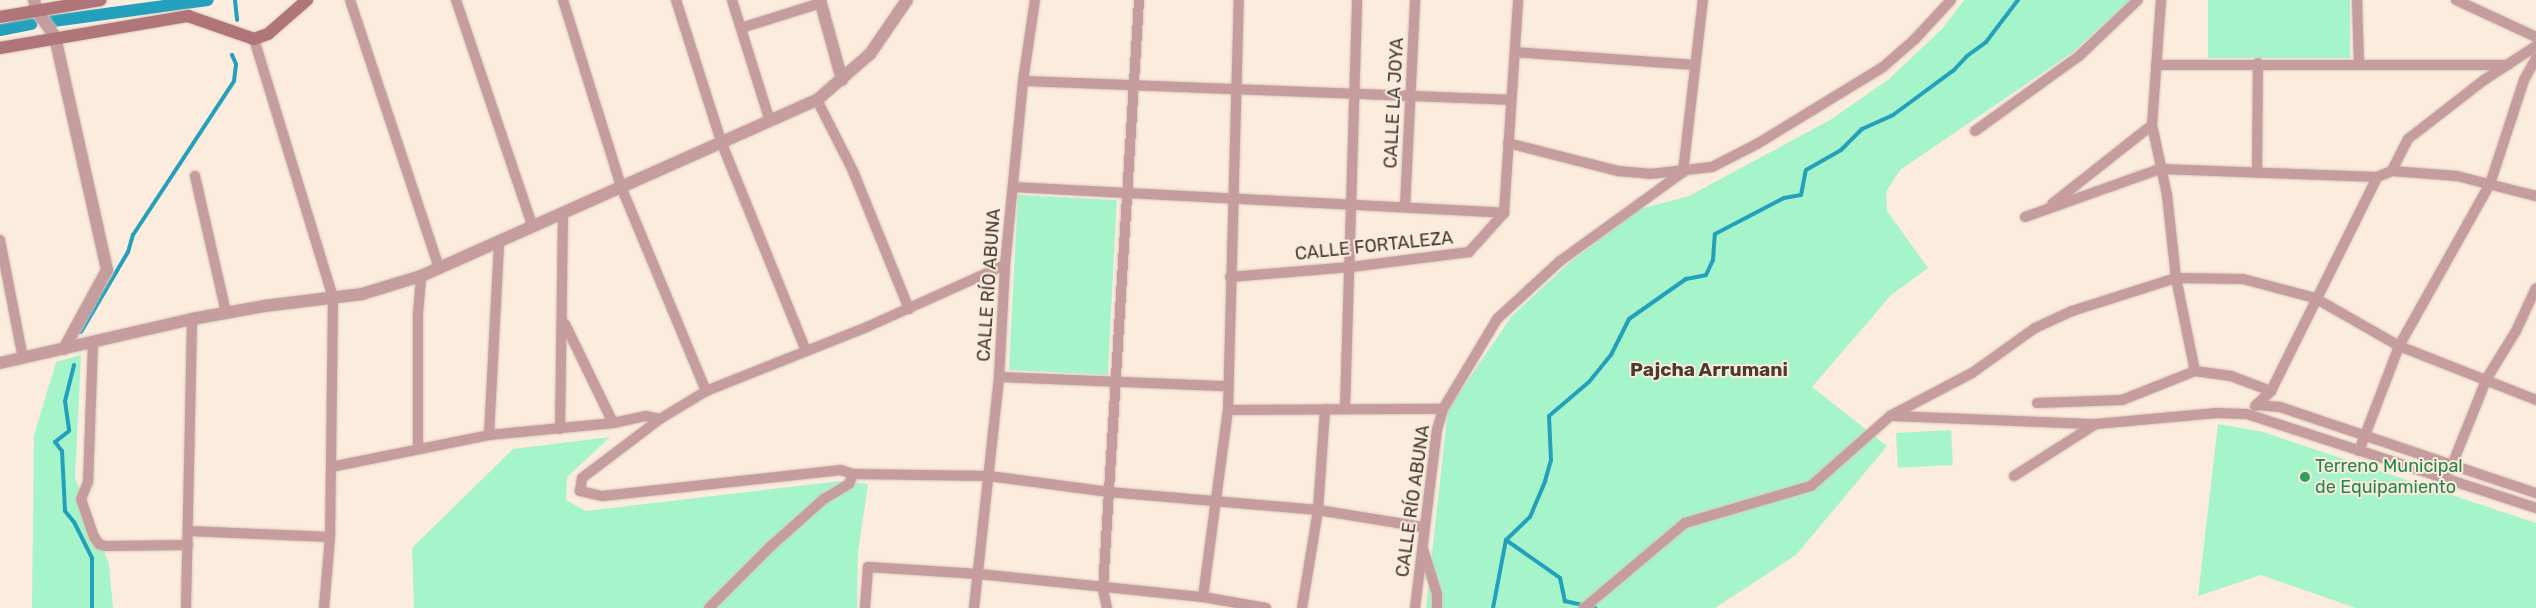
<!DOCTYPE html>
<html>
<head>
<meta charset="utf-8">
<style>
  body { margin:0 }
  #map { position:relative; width:2536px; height:608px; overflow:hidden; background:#fcecdd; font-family:Rubik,sans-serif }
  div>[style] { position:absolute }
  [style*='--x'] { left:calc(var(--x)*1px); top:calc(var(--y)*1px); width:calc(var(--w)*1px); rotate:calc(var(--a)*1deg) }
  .green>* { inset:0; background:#a6f4ca; transform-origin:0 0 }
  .stream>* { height:4px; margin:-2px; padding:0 2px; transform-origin:2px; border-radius:2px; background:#23a1bc }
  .canal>* { height:12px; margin:-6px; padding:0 6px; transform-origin:6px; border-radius:6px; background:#23a1bc }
  .roads { filter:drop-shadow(0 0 1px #d7c8bb) drop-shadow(0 0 1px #d7c8bb) }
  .minor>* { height:10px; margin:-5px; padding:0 5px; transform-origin:5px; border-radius:5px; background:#c69d9f }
  .tertiary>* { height:12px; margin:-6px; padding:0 6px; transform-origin:6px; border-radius:6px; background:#c69d9f }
  .secondary>* { height:12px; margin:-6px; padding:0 6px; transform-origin:6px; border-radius:6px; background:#b07578 }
  .dots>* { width:14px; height:14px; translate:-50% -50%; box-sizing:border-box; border:2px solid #fcecdd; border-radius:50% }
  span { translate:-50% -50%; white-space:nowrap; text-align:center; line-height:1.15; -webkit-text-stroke:4px #fcecdd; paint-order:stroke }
  .street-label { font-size:18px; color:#413932 }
  .leisure-label { font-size:18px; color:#27864d }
  .left { translate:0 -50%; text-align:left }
  .neighbourhood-label { font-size:19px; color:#4b3c2d; font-weight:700 }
</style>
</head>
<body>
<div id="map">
  <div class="green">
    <div style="clip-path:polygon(1964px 0,2130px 0,2072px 53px,1900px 170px,1886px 192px,1887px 211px,1928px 268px,1891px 295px,1812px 387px,1887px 446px,1796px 555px,1715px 608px,1426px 608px,1448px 409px,1512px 316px,1570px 262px,1640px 209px,1689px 196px,1830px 120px,1888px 80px,1943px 28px)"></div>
    <div style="left:2208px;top:0;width:142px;height:58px"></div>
    <div style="left:1018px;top:195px;width:99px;height:175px;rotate:3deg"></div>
    <div style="clip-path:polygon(81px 355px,75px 478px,109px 564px,113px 608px,32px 608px,34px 436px,56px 362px)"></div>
    <div style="clip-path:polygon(2218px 424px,2263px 432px,2536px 523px,2536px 608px,2356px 608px,2261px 575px,2198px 596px)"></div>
    <div style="left:1951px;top:430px;width:35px;height:55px;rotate:87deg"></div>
    <div style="clip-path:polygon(610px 437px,567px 477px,566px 500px,586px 511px,841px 481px,868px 484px,858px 552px,857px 608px,414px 608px,412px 548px,513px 449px)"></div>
  </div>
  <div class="stream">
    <div style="--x:235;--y:0;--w:20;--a:84"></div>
    <div style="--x:81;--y:332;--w:93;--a:-59.6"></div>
    <div style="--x:128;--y:252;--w:18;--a:-74"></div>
    <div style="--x:133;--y:235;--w:184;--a:-56.7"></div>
    <div style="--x:234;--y:81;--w:17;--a:-83"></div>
    <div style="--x:236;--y:64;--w:10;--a:-114"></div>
    <div style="--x:74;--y:365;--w:37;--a:104"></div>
    <div style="--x:65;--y:401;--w:30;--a:82"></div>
    <div style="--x:69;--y:431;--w:18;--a:142"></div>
    <div style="--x:55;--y:442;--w:11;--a:52"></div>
    <div style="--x:62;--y:451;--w:60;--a:87.1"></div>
    <div style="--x:65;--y:511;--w:14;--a:51"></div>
    <div style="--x:74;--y:522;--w:40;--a:63.4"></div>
    <div style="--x:92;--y:558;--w:50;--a:90"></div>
    <div style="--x:1506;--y:540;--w:66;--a:35.1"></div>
    <div style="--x:1560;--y:578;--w:24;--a:78"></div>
    <div style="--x:1565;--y:601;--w:31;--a:13"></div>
    <div style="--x:1493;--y:608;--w:69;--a:-79.2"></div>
    <div style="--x:1506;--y:540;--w:33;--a:-44"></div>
    <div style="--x:1530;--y:517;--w:39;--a:-67"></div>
    <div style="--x:1545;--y:481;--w:22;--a:-74"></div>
    <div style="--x:1551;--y:460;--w:44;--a:-92.6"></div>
    <div style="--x:1549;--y:416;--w:52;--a:-40.4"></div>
    <div style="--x:1589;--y:382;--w:35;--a:-51"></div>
    <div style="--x:1611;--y:355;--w:40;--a:-63.4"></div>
    <div style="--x:1629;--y:319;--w:70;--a:-35.1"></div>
    <div style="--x:1686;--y:279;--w:20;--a:-11"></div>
    <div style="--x:1706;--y:275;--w:17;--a:-65"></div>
    <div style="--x:1713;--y:260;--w:26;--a:-86"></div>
    <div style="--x:1715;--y:234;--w:78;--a:-27.6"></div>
    <div style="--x:1784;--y:198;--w:17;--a:-10"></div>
    <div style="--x:1801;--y:195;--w:25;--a:-79"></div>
    <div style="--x:1806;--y:170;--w:40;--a:-29.7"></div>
    <div style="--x:1841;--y:150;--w:30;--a:-45"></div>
    <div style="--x:1862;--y:129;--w:34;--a:-24"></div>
    <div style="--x:1893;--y:115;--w:76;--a:-36.4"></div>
    <div style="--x:1954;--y:70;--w:19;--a:-47"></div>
    <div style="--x:1967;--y:56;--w:24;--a:-36"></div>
    <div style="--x:1986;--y:42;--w:53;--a:-52.7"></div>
  </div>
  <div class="canal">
    <div style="--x:46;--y:22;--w:163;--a:-7.7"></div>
    <div style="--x:0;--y:30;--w:32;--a:-11"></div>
  </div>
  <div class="roads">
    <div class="minor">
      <div style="--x:350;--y:0;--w:282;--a:71.6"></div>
      <div style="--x:456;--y:0;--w:240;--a:71.3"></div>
      <div style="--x:563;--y:0;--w:198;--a:72.7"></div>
      <div style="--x:622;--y:189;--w:219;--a:67.4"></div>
      <div style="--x:676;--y:0;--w:151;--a:72.3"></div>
      <div style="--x:722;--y:144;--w:223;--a:67.9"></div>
      <div style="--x:732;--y:0;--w:127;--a:72.6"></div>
      <div style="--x:2161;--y:0;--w:125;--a:94.1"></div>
      <div style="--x:2152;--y:125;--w:72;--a:77.9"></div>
      <div style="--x:2167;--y:195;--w:83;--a:83.8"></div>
      <div style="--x:2176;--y:278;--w:95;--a:78.5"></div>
      <div style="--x:2357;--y:0;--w:64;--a:88.2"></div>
      <div style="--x:2456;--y:0;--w:88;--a:24.8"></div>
      <div style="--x:741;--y:28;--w:84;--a:-17.4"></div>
      <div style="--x:254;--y:39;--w:271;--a:73"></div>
      <div style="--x:333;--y:298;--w:239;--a:90.7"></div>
      <div style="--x:330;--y:537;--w:71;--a:94.8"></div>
      <div style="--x:2536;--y:46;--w:62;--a:146.8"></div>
      <div style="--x:2484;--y:80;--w:96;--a:142.2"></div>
      <div style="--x:2408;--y:139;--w:36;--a:117"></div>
      <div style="--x:2392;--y:171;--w:65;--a:4.4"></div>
      <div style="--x:2457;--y:176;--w:81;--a:14.2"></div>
      <div style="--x:1515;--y:52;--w:180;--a:4.1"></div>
      <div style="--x:2156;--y:65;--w:352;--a:0"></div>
      <div style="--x:1023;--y:81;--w:488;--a:2.2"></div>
      <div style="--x:817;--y:100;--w:80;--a:63.1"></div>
      <div style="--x:853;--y:171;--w:149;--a:67.9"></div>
      <div style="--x:1975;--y:131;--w:128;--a:-35.8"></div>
      <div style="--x:2079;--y:56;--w:81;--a:-43.5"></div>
      <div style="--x:1508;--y:143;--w:114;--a:14.3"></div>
      <div style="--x:1618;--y:171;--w:32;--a:5"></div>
      <div style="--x:1650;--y:174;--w:62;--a:-6.4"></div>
      <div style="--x:1712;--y:167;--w:51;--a:-27.1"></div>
      <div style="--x:1757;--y:144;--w:148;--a:-31.4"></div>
      <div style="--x:1883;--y:67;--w:43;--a:-41.2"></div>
      <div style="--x:1915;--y:39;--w:53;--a:-47.3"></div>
      <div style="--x:2257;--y:173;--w:110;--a:-89.5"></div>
      <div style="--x:195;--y:176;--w:140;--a:77.2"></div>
      <div style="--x:1013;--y:187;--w:492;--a:3"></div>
      <div style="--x:2052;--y:204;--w:127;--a:-38.3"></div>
      <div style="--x:1405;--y:207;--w:207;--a:-87.2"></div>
      <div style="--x:1504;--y:213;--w:213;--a:-86.2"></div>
      <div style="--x:2025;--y:217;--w:143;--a:-19.6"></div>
      <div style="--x:2160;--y:169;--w:217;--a:2.1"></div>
      <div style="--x:2377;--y:177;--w:16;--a:-22"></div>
      <div style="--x:0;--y:240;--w:120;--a:79"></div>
      <div style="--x:1230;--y:277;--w:121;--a:-4.7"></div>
      <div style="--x:1351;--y:267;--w:119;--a:-7.2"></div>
      <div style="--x:1469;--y:252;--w:52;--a:-48.1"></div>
      <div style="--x:565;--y:324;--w:110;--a:64.1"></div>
      <div style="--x:93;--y:342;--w:140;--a:92"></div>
      <div style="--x:88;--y:482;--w:18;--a:112"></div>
      <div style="--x:81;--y:499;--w:40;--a:71.1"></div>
      <div style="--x:94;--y:537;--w:9;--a:54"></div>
      <div style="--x:99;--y:544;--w:6;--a:18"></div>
      <div style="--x:105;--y:546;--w:83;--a:-0.7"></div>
      <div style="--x:999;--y:377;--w:229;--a:2.3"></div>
      <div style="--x:2037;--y:403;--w:85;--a:-2"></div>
      <div style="--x:2122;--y:400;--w:79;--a:-21.7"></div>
      <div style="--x:2195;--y:371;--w:36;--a:8"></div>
      <div style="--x:2231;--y:376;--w:43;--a:20.6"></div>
      <div style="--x:2257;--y:405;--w:23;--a:5"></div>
      <div style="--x:2280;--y:407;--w:270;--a:18.6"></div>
      <div style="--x:2255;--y:406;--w:22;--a:-43"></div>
      <div style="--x:2271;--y:391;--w:239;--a:-63.6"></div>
      <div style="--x:1345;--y:409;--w:409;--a:-88.3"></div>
      <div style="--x:1228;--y:410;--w:215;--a:-0.3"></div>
      <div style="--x:1893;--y:416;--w:203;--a:2.3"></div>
      <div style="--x:2096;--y:424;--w:121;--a:-5.2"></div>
      <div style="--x:2216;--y:413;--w:31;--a:2"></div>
      <div style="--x:2247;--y:414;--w:304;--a:18"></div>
      <div style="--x:560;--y:429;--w:215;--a:-89.2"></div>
      <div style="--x:489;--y:435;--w:193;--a:-87"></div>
      <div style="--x:418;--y:449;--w:136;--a:-90"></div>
      <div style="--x:418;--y:313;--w:37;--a:-85"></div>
      <div style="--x:2359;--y:451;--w:112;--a:-69.1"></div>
      <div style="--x:2399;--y:346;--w:186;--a:-60.7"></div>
      <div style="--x:2490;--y:184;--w:109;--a:-71.9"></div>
      <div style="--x:2524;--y:80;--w:25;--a:-61"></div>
      <div style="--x:331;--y:467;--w:161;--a:-11.4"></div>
      <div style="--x:489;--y:435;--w:125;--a:-5.5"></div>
      <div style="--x:613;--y:423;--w:34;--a:-12"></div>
      <div style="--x:646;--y:416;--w:14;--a:12"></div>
      <div style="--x:2450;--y:470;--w:99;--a:-68.1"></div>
      <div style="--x:2487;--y:378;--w:55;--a:-58.3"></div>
      <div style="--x:2516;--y:331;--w:47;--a:-65.1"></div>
      <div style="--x:853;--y:474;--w:136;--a:0.8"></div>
      <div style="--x:989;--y:476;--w:121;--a:7.6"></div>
      <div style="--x:1109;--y:492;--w:210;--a:4.9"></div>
      <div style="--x:1318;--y:510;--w:106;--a:9.2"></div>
      <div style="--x:2014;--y:476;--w:97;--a:-32.4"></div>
      <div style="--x:188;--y:531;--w:142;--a:2.4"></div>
      <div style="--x:1423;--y:549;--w:47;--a:72.7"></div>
      <div style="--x:1437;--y:594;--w:14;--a:90"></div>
      <div style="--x:1203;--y:597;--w:189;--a:-82.4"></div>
      <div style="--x:1228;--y:410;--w:410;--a:-88.5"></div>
      <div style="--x:186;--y:608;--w:289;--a:-88.8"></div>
      <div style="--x:709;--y:608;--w:88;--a:-45"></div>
      <div style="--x:771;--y:546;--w:71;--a:-41.6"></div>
      <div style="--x:824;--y:499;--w:29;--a:-31"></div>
      <div style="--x:849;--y:484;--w:11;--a:-68"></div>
      <div style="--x:853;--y:474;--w:13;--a:-162"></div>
      <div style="--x:841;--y:470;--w:240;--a:173.8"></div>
      <div style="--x:602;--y:496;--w:23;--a:-167"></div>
      <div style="--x:580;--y:491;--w:13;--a:-81"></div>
      <div style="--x:582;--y:478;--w:98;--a:-37.1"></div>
      <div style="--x:660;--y:419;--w:54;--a:-31.3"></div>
      <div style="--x:706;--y:391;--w:173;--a:-21.7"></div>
      <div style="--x:867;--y:327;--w:151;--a:-24.2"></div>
      <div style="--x:865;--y:608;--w:41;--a:-85.8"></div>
      <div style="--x:868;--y:567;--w:111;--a:3.6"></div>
      <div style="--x:979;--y:574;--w:225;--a:5.9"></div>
      <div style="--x:1203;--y:597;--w:64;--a:9.9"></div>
      <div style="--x:974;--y:608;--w:232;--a:-83.8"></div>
      <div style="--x:999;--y:377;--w:112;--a:-86.9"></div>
      <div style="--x:1005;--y:265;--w:185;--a:-84.4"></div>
      <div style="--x:1023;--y:81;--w:82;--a:-81.6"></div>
      <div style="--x:1107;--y:608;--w:19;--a:-102"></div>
      <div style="--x:1103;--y:589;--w:590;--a:-86.5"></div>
      <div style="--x:1302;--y:608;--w:99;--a:-80.7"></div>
      <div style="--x:1318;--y:510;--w:101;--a:-86"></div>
      <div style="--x:1415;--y:608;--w:179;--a:-83"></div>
      <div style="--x:1437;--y:430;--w:22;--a:-74"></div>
      <div style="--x:1443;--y:409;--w:105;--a:-59"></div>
      <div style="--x:1497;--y:319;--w:86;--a:-42.6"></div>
      <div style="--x:1560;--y:261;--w:152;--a:-35.9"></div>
      <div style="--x:1683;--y:172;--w:173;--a:-83.4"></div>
      <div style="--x:1584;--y:608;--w:132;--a:-40.1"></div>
      <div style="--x:1685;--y:523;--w:131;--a:-16.4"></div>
      <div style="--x:1811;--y:486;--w:106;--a:-41.5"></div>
      <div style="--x:1890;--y:416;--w:93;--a:-27.7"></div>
      <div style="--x:1972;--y:373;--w:77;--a:-35.5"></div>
      <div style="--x:2035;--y:328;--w:41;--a:-24.7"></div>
      <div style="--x:2072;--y:311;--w:109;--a:-17.6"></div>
      <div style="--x:2176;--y:278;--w:67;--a:0.9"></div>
      <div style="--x:2243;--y:279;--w:74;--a:14.8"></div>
      <div style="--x:2315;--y:298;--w:97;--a:29.7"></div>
      <div style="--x:2399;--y:346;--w:147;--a:21.5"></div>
    </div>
    <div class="tertiary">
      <div style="--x:34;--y:0;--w:11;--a:75"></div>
      <div style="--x:37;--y:11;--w:32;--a:55"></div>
      <div style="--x:55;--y:37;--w:239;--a:77.4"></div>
      <div style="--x:107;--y:270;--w:90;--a:118.6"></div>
      <div style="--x:820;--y:0;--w:83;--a:74.6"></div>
      <div style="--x:0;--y:363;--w:197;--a:-12.9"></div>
      <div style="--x:192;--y:319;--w:73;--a:-10.2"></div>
      <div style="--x:264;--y:306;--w:99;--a:-7"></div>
      <div style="--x:362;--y:294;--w:62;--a:-17"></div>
      <div style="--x:421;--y:276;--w:433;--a:-24"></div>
      <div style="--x:817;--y:100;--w:70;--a:-41"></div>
      <div style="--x:870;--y:54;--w:65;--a:-55.6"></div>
    </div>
    <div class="secondary">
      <div style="--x:0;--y:17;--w:102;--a:-9.6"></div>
      <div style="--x:0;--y:48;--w:191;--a:-9.7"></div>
      <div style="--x:188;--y:16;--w:70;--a:19.2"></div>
      <div style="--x:254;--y:39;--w:15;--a:-20"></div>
      <div style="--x:268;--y:34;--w:52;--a:-41.1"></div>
    </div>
  </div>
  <div class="dots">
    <div style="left:2305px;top:477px;background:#2e9e5b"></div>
  </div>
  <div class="street-label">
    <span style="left:1394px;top:103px;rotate:-87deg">CALLE LA JOYA</span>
    <span style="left:1374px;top:246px;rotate:-6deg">CALLE FORTALEZA</span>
    <span style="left:989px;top:285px;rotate:-86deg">CALLE RÍO ABUNA</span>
    <span style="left:1413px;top:501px;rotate:-82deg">CALLE RÍO ABUNA</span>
  </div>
  <div class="leisure-label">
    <span class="left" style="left:2315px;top:477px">Terreno Municipal<br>de Equipamiento</span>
  </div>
  <div class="neighbourhood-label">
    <span style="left:1709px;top:370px">Pajcha Arrumani</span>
  </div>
</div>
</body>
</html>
